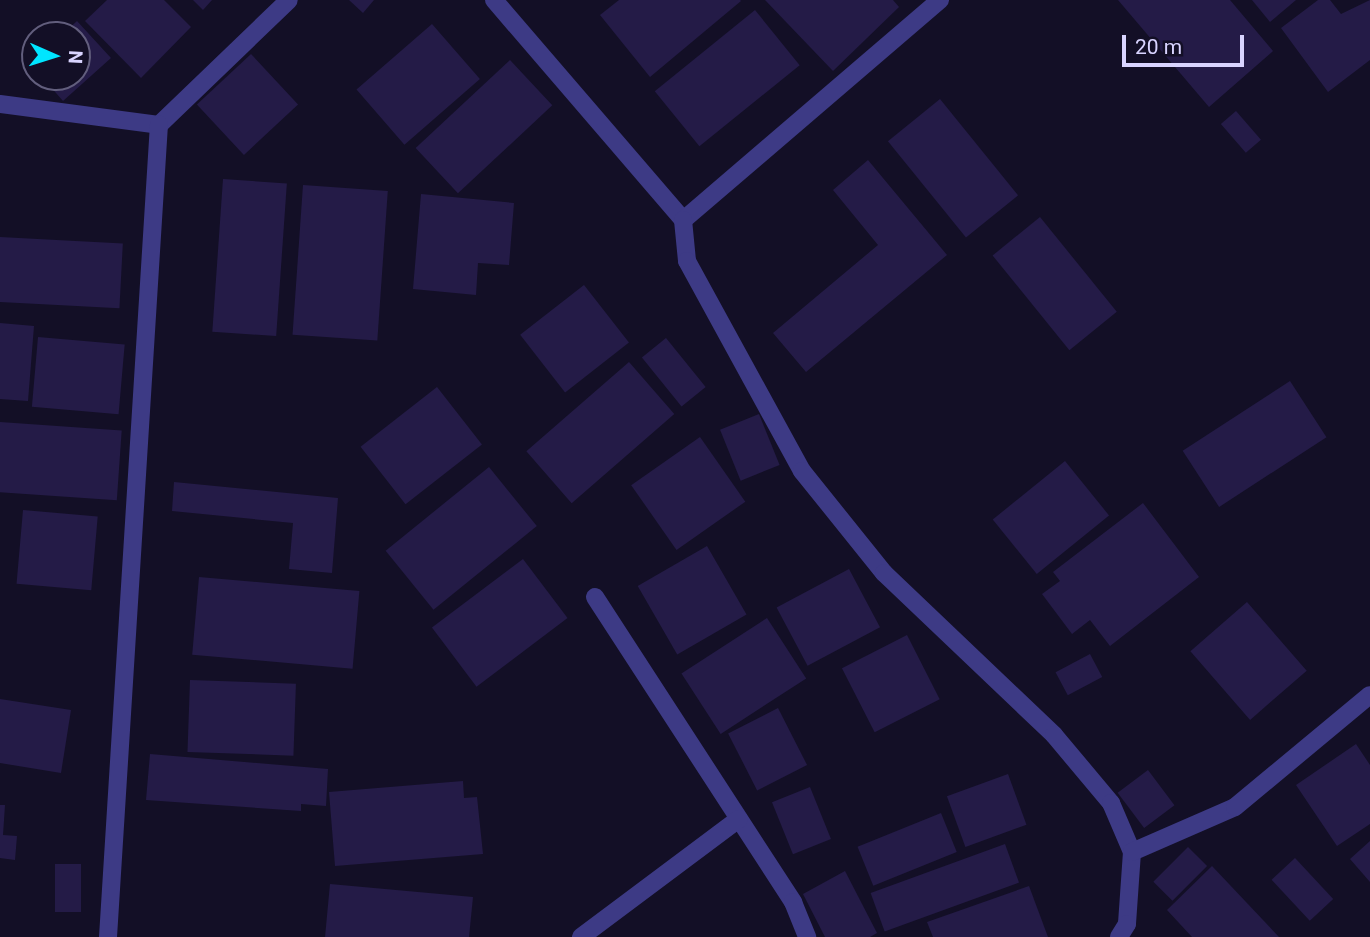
<!DOCTYPE html>
<html>
<head>
<meta charset="utf-8">
<style>
  body { margin:0 }
  #map { position:relative; width:1370px; height:937px; overflow:hidden; background:#130f26; font-family:Roboto,sans-serif }
  div>[style] { position:absolute }
  [style*='--x'] { left:calc(var(--x)*1px); top:calc(var(--y)*1px); width:calc(var(--w)*1px); rotate:calc(var(--a)*1deg) }
  .building>* { inset:0; background:#241b47; transform-origin:0 0 }
  .minor>* { height:18px; margin:-9px; padding:0 9px; transform-origin:9px; border-radius:9px; background:#3d3a85 }
  span { translate:-50% -50%; white-space:nowrap; text-align:center; line-height:1.15; -webkit-text-stroke:6px #130f26; paint-order:stroke }
  .north { position:absolute; left:21px; top:21px; width:70px; height:70px; box-sizing:border-box; background:#130f26; border:2px solid #625e7d; border-radius:50%; rotate:93deg; font-size:19px; font-weight:700; line-height:28px; text-align:center; color:#d9d4ff }
  .north::after { content:''; display:block; margin:auto; width:24px; height:32px; background:#00e5ff; clip-path:polygon(50% 0,100% 100%,50% 72%,0 100%) }
  .scale { position:absolute; left:1122px; top:35px; width:122px; height:32px; box-sizing:border-box; border:4px solid #d9d4ff; border-top:0; padding-left:9px; font-size:21px; line-height:24px; white-space:nowrap; color:#d9d4ff; -webkit-text-stroke:5px #130f26; paint-order:stroke }
</style>
</head>
<body>
<div id="map">
  <div class="building">
    <div style="clip-path:polygon(107px 0,164px 0,191px 27px,141px 78px,85px 21px)"></div>
    <div style="clip-path:polygon(193px 0,212px 0,203px 10px)"></div>
    <div style="clip-path:polygon(349px 0,374px 0,363px 13px)"></div>
    <div style="clip-path:polygon(619px 0,740px 0,741px 1px,650px 77px,600px 15px)"></div>
    <div style="clip-path:polygon(765px 0,893px 0,899px 7px,833px 71px)"></div>
    <div style="clip-path:polygon(1118px 0,1230px 0,1273px 51px,1209px 107px)"></div>
    <div style="clip-path:polygon(1252px 0,1296px 0,1270px 22px)"></div>
    <div style="clip-path:polygon(1318px 0,1330px 0,1341px 14px,1370px 0,1370px 60px,1328px 92px,1281px 28px)"></div>
    <div style="left:755px;top:10px;width:71px;height:129px;rotate:51deg"></div>
    <div style="clip-path:polygon(77px 21px,111px 58px,63px 101px,42px 77px,77px 77px,77px 35px,62px 35px)"></div>
    <div style="left:432px;top:24px;width:73px;height:100px;rotate:49deg"></div>
    <div style="left:251px;top:54px;width:69px;height:74px;rotate:47deg"></div>
    <div style="left:510px;top:60px;width:62px;height:129px;rotate:47deg"></div>
    <div style="left:940px;top:99px;width:124px;height:67px;rotate:51deg"></div>
    <div style="left:1236px;top:111px;width:38px;height:20px;rotate:49deg"></div>
    <div style="clip-path:polygon(868px 160px,947px 255px,806px 372px,773px 333px,878px 245px,833px 190px)"></div>
    <div style="left:223px;top:179px;width:64px;height:153px;rotate:4deg"></div>
    <div style="left:303px;top:185px;width:85px;height:150px;rotate:4deg"></div>
    <div style="clip-path:polygon(421px 194px,514px 203px,509px 265px,478px 263px,476px 295px,413px 289px)"></div>
    <div style="left:1040px;top:217px;width:122px;height:61px;rotate:51deg"></div>
    <div style="left:0;top:237px;width:123px;height:65px;rotate:3deg"></div>
    <div style="left:584px;top:285px;width:73px;height:81px;rotate:52deg"></div>
    <div style="clip-path:polygon(0 323px,34px 326px,28px 401px,0 399px)"></div>
    <div style="left:38px;top:337px;width:87px;height:70px;rotate:5deg"></div>
    <div style="left:666px;top:338px;width:63px;height:31px;rotate:51deg"></div>
    <div style="left:629px;top:362px;width:69px;height:136px;rotate:49deg"></div>
    <div style="left:1290px;top:381px;width:67px;height:128px;rotate:57deg"></div>
    <div style="left:437px;top:387px;width:73px;height:97px;rotate:52deg"></div>
    <div style="left:759px;top:414px;width:55px;height:42px;rotate:68deg"></div>
    <div style="left:0;top:422px;width:122px;height:70px;rotate:4deg"></div>
    <div style="left:700px;top:437px;width:79px;height:84px;rotate:55deg"></div>
    <div style="left:1065px;top:461px;width:70px;height:93px;rotate:51deg"></div>
    <div style="left:489px;top:467px;width:76px;height:133px;rotate:51deg"></div>
    <div style="clip-path:polygon(174px 482px,338px 498px,332px 573px,289px 569px,293px 523px,172px 511px)"></div>
    <div style="clip-path:polygon(1143px 503px,1199px 577px,1110px 646px,1090px 620px,1072px 634px,1042px 594px,1060px 581px,1053px 572px)"></div>
    <div style="left:23px;top:510px;width:75px;height:74px;rotate:5deg"></div>
    <div style="left:707px;top:546px;width:79px;height:80px;rotate:60deg"></div>
    <div style="left:523px;top:559px;width:74px;height:114px;rotate:53deg"></div>
    <div style="left:849px;top:569px;width:66px;height:82px;rotate:62deg"></div>
    <div style="left:199px;top:577px;width:161px;height:78px;rotate:5deg"></div>
    <div style="left:1247px;top:602px;width:91px;height:75px;rotate:49deg"></div>
    <div style="left:767px;top:618px;width:72px;height:102px;rotate:57deg"></div>
    <div style="left:907px;top:635px;width:72px;height:73px;rotate:63deg"></div>
    <div style="left:1090px;top:654px;width:26px;height:39px;rotate:62deg"></div>
    <div style="left:190px;top:680px;width:106px;height:72px;rotate:2deg"></div>
    <div style="clip-path:polygon(0 699px,71px 710px,61px 773px,0 763px)"></div>
    <div style="left:778px;top:708px;width:64px;height:56px;rotate:63deg"></div>
    <div style="clip-path:polygon(1356px 744px,1370px 765px,1370px 824px,1337px 846px,1296px 785px)"></div>
    <div style="clip-path:polygon(150px 754px,328px 769px,326px 806px,301px 804px,301px 811px,146px 800px)"></div>
    <div style="left:1148px;top:770px;width:44px;height:38px;rotate:53deg"></div>
    <div style="left:1008px;top:774px;width:54px;height:65px;rotate:70deg"></div>
    <div style="clip-path:polygon(463px 781px,464px 798px,477px 797px,483px 854px,335px 866px,329px 792px)"></div>
    <div style="left:810px;top:787px;width:56px;height:41px;rotate:68deg"></div>
    <div style="clip-path:polygon(0 805px,5px 805px,3px 835px,17px 836px,15px 860px,0 858px)"></div>
    <div style="left:941px;top:813px;width:42px;height:90px;rotate:68deg"></div>
    <div style="clip-path:polygon(1370px 841px,1370px 882px,1350px 859px)"></div>
    <div style="left:1005px;top:844px;width:41px;height:143px;rotate:70deg"></div>
    <div style="left:1188px;top:847px;width:27px;height:49px;rotate:45deg"></div>
    <div style="left:1295px;top:858px;width:56px;height:32px;rotate:47deg"></div>
    <div style="left:55px;top:864px;width:26px;height:48px"></div>
    <div style="clip-path:polygon(1212px 866px,1279px 937px,1192px 937px,1167px 910px)"></div>
    <div style="clip-path:polygon(845px 871px,877px 933px,870px 937px,825px 937px,803px 894px)"></div>
    <div style="clip-path:polygon(330px 884px,473px 897px,469px 937px,325px 937px)"></div>
    <div style="clip-path:polygon(1029px 886px,1048px 937px,933px 937px,927px 922px)"></div>
  </div>
  <div class="minor">
    <div style="--x:494;--y:0;--w:290;--a:49.3"></div>
    <div style="--x:940;--y:0;--w:338;--a:139.4"></div>
    <div style="--x:683;--y:220;--w:41;--a:84.4"></div>
    <div style="--x:687;--y:261;--w:239;--a:61.3"></div>
    <div style="--x:802;--y:471;--w:131;--a:51.2"></div>
    <div style="--x:884;--y:573;--w:235;--a:43.6"></div>
    <div style="--x:1054;--y:735;--w:89;--a:50"></div>
    <div style="--x:1111;--y:803;--w:53;--a:66.8"></div>
    <div style="--x:1132;--y:852;--w:72;--a:94"></div>
    <div style="--x:1127;--y:924;--w:15;--a:122"></div>
    <div style="--x:0;--y:104;--w:160;--a:7.5"></div>
    <div style="--x:159;--y:125;--w:180;--a:-43.9"></div>
    <div style="--x:595;--y:597;--w:364;--a:57"></div>
    <div style="--x:793;--y:902;--w:38;--a:68"></div>
    <div style="--x:1132;--y:852;--w:112;--a:-23.6"></div>
    <div style="--x:1235;--y:807;--w:175;--a:-39.7"></div>
    <div style="--x:108;--y:937;--w:814;--a:-86.41"></div>
    <div style="--x:581;--y:937;--w:197;--a:-36.8"></div>
  </div>
  <div class="north">N</div>
  <div class="scale">20 m</div>
</div>
</body>
</html>
